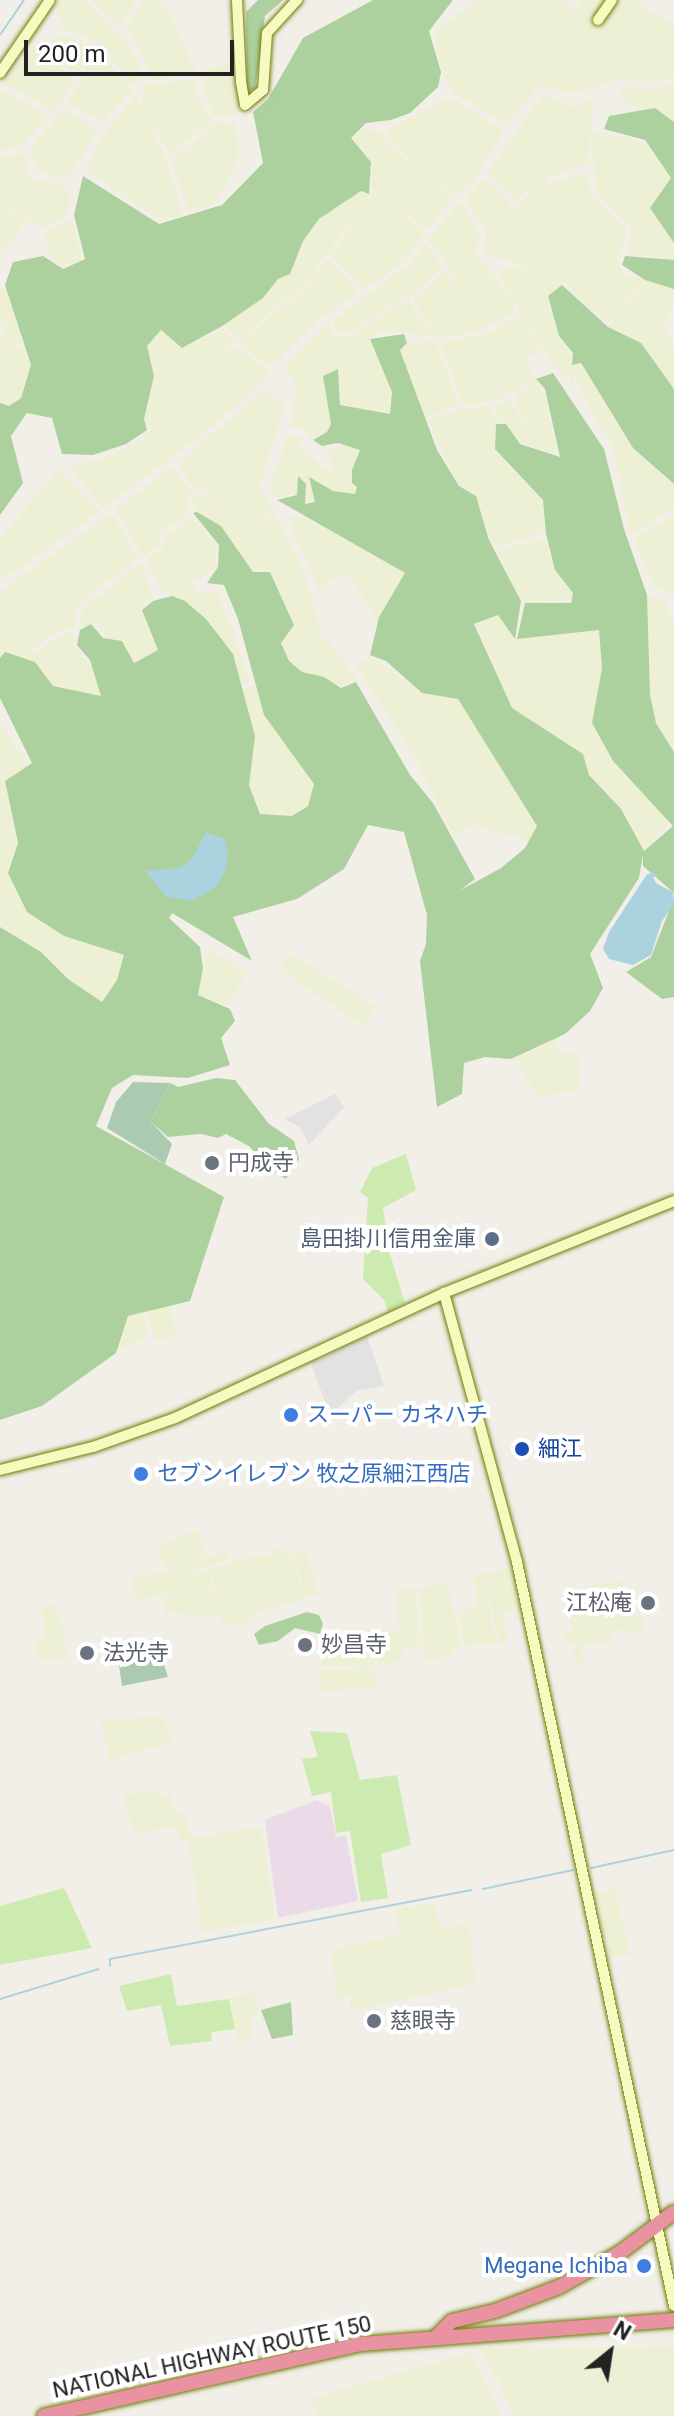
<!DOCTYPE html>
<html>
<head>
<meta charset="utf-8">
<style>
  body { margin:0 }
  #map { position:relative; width:674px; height:2416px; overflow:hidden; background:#f2efe9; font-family:Roboto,"Noto Sans JP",sans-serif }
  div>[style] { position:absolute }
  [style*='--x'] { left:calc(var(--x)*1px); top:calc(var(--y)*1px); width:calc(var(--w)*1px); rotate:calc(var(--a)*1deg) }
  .industrial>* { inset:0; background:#ebdbe8 }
  .farmland>* { inset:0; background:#eef0d5; transform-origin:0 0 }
  .grass>* { inset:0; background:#cdebb0 }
  .forest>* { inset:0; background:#add19e }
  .cemetery>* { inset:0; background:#aacbaf }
  .parking>* { inset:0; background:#e2e2e2 }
  .water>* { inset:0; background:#aad3df }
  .stream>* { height:2px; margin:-1px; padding:0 1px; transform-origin:1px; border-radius:1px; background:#aad3df }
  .roads { filter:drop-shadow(0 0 2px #707d05) drop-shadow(0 0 2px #707d05) }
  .secondary>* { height:10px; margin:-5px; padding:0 5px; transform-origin:5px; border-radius:5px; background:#f7fabf }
  .highway>* { height:14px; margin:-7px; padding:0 7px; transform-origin:7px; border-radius:7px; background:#e892a2 }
  .dots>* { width:22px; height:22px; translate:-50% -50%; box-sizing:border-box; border:4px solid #fff; border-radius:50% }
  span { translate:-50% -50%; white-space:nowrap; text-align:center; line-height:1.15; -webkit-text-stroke:8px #fff; paint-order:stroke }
  .worship-label { font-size:22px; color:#5b616d }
  .left { translate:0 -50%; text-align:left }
  .right { translate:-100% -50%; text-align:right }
  .service-label { font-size:22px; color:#4e5e75 }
  .shop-label { font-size:22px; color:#366cbe }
  .transit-label { font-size:22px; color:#164399 }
  .street-label { font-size:22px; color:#222 }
  .north { position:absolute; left:570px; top:2312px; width:80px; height:80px; -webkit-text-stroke:6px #fff; paint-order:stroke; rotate:30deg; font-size:22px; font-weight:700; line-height:32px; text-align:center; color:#222 }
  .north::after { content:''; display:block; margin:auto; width:28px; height:36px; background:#222; clip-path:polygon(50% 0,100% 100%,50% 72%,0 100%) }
  .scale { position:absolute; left:24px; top:40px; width:210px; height:36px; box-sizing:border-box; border:4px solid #222; border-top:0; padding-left:10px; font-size:24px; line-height:28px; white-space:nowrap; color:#222; -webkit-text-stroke:6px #fff; paint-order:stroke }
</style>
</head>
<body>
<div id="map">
  <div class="industrial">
    <div style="clip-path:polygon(317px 1800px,330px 1807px,336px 1837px,346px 1836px,358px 1901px,278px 1918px,265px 1820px)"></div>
  </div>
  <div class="farmland">
    <div style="clip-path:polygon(56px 0,85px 0,120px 34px,137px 59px,143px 79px,130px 85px,103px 45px,62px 28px)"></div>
    <div style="clip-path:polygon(92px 0,136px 0,121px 27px)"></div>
    <div style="clip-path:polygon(144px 0,156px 0,169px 11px,196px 73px,148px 81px,145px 57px,126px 28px)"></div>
    <div style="clip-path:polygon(479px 0,563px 0,574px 11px,581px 0,634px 0,674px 24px,674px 77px,651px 82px,617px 80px,575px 94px,539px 86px,507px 124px,453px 93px,441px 72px,434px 32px)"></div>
    <div style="clip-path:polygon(60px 34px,97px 49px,78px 72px,72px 73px,46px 46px)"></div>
    <div style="clip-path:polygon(31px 46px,41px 49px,77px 81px,54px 112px,4px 83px)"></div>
    <div style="clip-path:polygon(101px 51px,132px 91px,102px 122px,67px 101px,83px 80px,79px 75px)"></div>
    <div style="clip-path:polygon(229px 64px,237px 115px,215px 116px,204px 94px,203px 69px)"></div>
    <div style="clip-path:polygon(195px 80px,197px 97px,212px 119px,171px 156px,145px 113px,167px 161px,183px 213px,179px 217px,159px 219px,86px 170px,105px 133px,136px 94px,143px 107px,143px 85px)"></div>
    <div style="clip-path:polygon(674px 84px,674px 124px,651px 109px,628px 105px,617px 89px,653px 89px)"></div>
    <div style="clip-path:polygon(0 89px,49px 117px,23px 144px,0 151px)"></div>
    <div style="clip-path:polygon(543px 94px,577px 108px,593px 98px,589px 163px,546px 179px,547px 184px,589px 172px,590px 196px,627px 228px,618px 260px,623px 273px,674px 289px,670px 317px,663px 322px,674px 348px,674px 389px,641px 343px,608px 327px,643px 288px,640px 287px,609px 323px,581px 302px,565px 282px,548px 296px,539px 270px,558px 337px,571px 355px,575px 386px,550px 360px,498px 274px,511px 266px,521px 269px,537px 264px,521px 266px,484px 253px,486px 233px,465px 199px,485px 178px,514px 208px,529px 195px,527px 192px,515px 202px,487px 173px)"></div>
    <div style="clip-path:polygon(450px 97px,504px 131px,473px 182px,454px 197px,387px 140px,387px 130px)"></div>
    <div style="clip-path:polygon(65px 108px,97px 131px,68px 179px,36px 171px,31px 146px)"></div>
    <div style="clip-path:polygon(215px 122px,237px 123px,239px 156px,217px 203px,188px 211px,172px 161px)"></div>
    <div style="clip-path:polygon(364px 129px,381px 131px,387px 145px,425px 173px,451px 200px,427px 229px,372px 190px,371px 162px,350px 138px)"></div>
    <div style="clip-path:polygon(602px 132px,644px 143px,672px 179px,650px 208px,674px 242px,674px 260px,626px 254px,632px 228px,596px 193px,592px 146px,593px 134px)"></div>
    <div style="clip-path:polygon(23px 153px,30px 179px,64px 185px,72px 200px,63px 220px,42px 227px,0 203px,0 159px)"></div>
    <div style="clip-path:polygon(361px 190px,372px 192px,425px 231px,406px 260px,364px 290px,329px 254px,344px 238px,353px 217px,307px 282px,236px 341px,225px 325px,263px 298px,278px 278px,290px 274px,303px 241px,319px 219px)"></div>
    <div style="clip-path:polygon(460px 201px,481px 237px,474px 254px,493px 273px,461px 293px,448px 265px,427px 240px)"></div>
    <div style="clip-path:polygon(0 206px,27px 221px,8px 246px,0 247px)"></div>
    <div style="clip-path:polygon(72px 219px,82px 260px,63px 266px,50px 257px,44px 233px)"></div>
    <div style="clip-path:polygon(425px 245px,443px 266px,410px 297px,407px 294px,354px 331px,338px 334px,332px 321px,406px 266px)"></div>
    <div style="clip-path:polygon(329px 258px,359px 293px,324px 315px,271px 367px,238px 343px,304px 289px)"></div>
    <div style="clip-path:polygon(445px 271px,462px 295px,494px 274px,516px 307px,514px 313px,478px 332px,438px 338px,413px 300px)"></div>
    <div style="clip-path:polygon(0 289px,8px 291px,23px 343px,8px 347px,0 344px,5px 322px,2px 321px,0 331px)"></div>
    <div style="clip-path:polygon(407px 298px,435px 337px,392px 331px,379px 331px,370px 339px,391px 390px,390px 414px,341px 405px,339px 368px,323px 376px,329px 402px,331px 421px,327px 432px,310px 438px,304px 430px,289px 428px,296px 396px,295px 382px,283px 368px,329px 322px,336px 337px,355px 334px)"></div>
    <div style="clip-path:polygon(518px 311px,541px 349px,526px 358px,531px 374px,528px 380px,522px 388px,507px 394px,494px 379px,505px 397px,473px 406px,463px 403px,441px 348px,445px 341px,486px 334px,514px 318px)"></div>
    <div style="clip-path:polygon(223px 328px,233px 342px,206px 375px,234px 345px,270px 370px,258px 387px,211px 428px,104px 508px,69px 468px,111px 455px,140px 441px,166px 417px,151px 430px,144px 419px,155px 377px,147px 346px,161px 330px,183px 348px)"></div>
    <div style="clip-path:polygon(442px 341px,437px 347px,459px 403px,425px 419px,400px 350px,407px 343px)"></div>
    <div style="clip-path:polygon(23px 347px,31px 365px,21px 398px,9px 406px,0 403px,0 348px)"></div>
    <div style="clip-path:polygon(580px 364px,633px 448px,674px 485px,674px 508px,631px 536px,613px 447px,583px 397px,573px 366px)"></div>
    <div style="clip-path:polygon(533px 373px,545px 397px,557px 454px,529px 446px,513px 437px,506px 421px,499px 423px,493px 406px,508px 399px,534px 434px,513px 397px,525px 389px)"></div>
    <div style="clip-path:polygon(264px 390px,285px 405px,260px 485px,272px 509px,252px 525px,201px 489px,196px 490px,177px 464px)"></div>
    <div style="clip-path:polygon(490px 405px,496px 424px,495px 449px,544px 500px,545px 518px,542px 534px,493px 547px,476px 496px,459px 486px,428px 421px,462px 407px,470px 409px)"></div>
    <div style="clip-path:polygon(289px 434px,304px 438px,300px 447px,328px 471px,334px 469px,325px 451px,347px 445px,359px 449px,352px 470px,357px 487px,355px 494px,333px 491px,309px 478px,315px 503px,305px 504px,299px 477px,297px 493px,278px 498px,272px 494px,270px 485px)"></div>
    <div style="clip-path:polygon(171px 467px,193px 493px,187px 496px,190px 513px,158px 535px,160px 546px,143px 557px,115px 510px)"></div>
    <div style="clip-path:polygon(59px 469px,100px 511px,21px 568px,0 579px,0 538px)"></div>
    <div style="clip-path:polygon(201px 492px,253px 527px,274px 512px,301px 564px,322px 634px,300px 647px,324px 636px,357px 679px,340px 686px,302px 672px,289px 661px,280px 643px,294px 625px,277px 585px,270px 571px,252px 570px,224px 528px,196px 511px,190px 497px)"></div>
    <div style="clip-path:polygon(111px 513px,138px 556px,126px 569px,93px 591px,76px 608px,74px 630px,64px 628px,28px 651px,30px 654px,66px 633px,73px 633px,74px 646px,92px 666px,102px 696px,53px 686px,34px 662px,0 662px,0 592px)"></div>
    <div style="clip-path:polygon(303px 516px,405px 573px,378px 622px,347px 572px,318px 590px,288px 517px)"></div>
    <div style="clip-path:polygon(671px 516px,674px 516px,674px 602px,672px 593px,655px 588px,633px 539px)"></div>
    <div style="clip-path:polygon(194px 517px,217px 546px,214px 570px,191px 582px,199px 594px,218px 592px,250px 682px,241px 684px,233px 654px,161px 588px,146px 559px,163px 548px,163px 536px)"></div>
    <div style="clip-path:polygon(544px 538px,555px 570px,573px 593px,572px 598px,529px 605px,521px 601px,497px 551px)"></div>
    <div style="clip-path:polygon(142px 562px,153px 596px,140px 610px,158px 650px,133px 663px,122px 641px,108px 639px,97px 622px,82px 629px,81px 611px)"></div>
    <div style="clip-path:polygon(647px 595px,665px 600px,674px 625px,674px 751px,656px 719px,650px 695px)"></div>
    <div style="clip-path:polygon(498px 615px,516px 639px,599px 630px,602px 668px,592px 723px,613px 761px,671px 822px,643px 851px,621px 809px,541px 729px,510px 708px,477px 625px)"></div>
    <div style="clip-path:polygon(370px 655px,422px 693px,458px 699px,537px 826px,529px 841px,473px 825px,454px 838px,414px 755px,356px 666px)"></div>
    <div style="clip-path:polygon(256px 686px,264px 715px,314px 784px,308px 806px,292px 816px,261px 814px,249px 785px,254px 741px,243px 689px)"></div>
    <div style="clip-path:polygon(0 722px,32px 769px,5px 781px,17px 848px,124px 954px,117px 980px,102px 1002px,67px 979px,41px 952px,0 927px)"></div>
    <div style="clip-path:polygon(208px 950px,248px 973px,226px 1006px,198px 995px)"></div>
    <div style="clip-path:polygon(290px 953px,376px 1006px,364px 1027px,304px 987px,280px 966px)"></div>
    <div style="clip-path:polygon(555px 1039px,562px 1054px,575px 1053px,581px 1066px,577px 1091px,540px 1096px,524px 1077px,517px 1058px)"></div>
    <div style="clip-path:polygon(171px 1306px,176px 1335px,156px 1341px,145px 1312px)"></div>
    <div style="clip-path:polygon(142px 1313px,148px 1338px,117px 1350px,128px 1316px)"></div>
    <div style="clip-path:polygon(197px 1529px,205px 1556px,165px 1569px,158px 1547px)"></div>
    <div style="clip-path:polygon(270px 1546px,292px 1553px,304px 1599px,259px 1612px,246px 1559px,271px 1554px)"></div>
    <div style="clip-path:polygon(306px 1549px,319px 1594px,305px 1597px,294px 1552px)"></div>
    <div style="clip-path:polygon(227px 1550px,230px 1560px,197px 1570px,194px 1562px,196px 1571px,173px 1579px,210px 1569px,213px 1587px,137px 1600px,131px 1580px,164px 1571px,168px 1581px,166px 1571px)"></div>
    <div style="clip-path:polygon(245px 1559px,258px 1613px,241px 1626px,223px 1625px,211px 1568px)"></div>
    <div style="clip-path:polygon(512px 1567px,519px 1610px,503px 1614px,507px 1643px,499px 1643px,490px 1601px,477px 1601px,473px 1576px)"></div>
    <div style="clip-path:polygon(625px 1581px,630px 1618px,642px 1617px,644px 1631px,623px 1634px,622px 1629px,611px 1631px,612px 1641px,581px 1645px,584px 1665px,576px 1666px,573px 1643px,566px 1643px,565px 1634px,572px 1632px,570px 1615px,593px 1612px,590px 1586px)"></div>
    <div style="clip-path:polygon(447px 1583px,462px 1647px,453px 1649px,454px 1655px,425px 1663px,418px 1588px)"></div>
    <div style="clip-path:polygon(415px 1588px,421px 1646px,402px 1649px,401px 1661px,378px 1666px,376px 1631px,399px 1630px,396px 1591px)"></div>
    <div style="clip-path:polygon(214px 1589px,220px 1616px,165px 1613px,164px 1597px)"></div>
    <div style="clip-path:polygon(488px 1602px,497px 1644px,464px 1646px,457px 1610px,476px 1609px,476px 1603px)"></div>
    <div style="clip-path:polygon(55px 1605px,64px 1631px,67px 1658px,36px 1660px,34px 1643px,46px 1636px,41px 1607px)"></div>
    <div style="clip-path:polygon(374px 1631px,376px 1666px,319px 1667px,337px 1632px)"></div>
    <div style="clip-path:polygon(375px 1668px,377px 1686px,319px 1692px,319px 1670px)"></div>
    <div style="clip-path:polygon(164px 1716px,172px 1742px,110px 1760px,101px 1721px)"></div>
    <div style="clip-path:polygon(158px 1791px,159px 1797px,171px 1795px,175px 1814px,184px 1811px,192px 1838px,181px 1841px,173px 1828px,133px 1833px,123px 1795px)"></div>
    <div style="left:261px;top:1827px;width:94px;height:74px;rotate:81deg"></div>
    <div style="left:614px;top:1888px;width:68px;height:21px;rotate:76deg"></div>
    <div style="clip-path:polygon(434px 1902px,441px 1928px,469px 1924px,475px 1984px,350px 2011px,350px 1995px,338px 2001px,331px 1949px,401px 1935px,394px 1910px)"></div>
    <div style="clip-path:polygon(254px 1993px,259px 2014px,251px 2019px,252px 2039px,237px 2042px,229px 1996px)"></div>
    <div style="clip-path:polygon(674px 2346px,674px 2416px,513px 2416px,500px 2382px,480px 2349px)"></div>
    <div style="clip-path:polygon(472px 2352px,500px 2416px,316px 2416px,312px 2398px)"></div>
  </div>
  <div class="grass">
    <div style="clip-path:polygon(406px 1154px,416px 1190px,383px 1208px,390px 1254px,405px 1303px,388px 1312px,384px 1300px,363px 1279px,368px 1198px,360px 1192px,372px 1168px)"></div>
    <div style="clip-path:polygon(310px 1731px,347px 1733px,360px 1780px,397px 1775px,411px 1845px,381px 1854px,388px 1898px,361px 1902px,350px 1831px,336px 1833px,331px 1792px,312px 1796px,302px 1759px,318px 1757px)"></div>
    <div style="clip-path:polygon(64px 1888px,92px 1948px,0 1965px,0 1906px)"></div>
    <div style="clip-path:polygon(171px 1974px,177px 2006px,229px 1999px,235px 2029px,211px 2032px,212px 2041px,170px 2046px,161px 2005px,127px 2011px,119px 1986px)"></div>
  </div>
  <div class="forest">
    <div style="clip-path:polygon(258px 0,283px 0,265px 16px,255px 89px,247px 91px,246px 12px)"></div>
    <div style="clip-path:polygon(373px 0,453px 0,429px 31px,441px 72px,438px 87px,410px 113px,391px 120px,366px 123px,351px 138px,371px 162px,369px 194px,361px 191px,319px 219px,303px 241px,290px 274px,278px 279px,263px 298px,224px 325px,182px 348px,161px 330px,147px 346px,154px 376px,144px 419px,147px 430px,126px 444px,93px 455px,62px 454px,52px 418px,27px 413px,11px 436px,23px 483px,0 515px,0 403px,9px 406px,21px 398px,31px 365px,5px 285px,13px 262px,43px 256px,63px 269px,85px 259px,74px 215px,83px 176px,159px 224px,222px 205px,263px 163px,253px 112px,268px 99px,303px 38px)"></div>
    <div style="clip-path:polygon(655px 108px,674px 122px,674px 243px,650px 208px,671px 178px,645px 140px,604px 129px,609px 116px)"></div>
    <div style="clip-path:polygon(625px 256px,674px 260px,674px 289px,645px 280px,622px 265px)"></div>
    <div style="clip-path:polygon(562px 285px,608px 327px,641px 343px,674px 389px,674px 484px,633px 448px,581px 363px,572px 365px,573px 353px,559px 336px,548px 296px)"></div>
    <div style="clip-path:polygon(404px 334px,407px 343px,400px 350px,437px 450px,459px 486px,476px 496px,489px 540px,521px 601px,515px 639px,498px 615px,474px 624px,512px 708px,583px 754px,589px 775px,621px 809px,644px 851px,673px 826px,613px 761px,592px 723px,602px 668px,599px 630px,517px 639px,525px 603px,571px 603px,573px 593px,555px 570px,546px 534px,543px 500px,495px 449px,496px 424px,506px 424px,520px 444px,560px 457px,545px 389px,536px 379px,553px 373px,604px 449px,624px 529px,647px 595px,650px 695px,656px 723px,674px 752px,674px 893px,643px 866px,643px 855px,639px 878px,590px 954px,603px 988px,590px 1011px,565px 1034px,511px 1059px,485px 1057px,464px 1063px,462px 1094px,437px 1107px,420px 961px,426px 944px,427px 915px,404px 832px,368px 825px,344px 869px,297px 899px,233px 917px,252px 961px,172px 913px,169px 918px,200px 947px,203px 968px,198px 995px,230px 1009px,235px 1021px,221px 1038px,230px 1065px,188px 1078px,133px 1075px,112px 1088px,96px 1126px,224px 1197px,190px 1301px,128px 1316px,116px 1353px,42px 1406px,0 1420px,0 927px,41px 952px,68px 979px,102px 1002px,117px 980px,124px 955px,64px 936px,27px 912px,8px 873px,18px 843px,5px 781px,32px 763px,0 698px,0 658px,5px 652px,35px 662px,53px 686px,101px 696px,90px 660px,77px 645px,80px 630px,91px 624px,103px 638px,122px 641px,134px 663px,158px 650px,142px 610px,153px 601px,172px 596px,185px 601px,206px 619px,233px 654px,255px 736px,249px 785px,260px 814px,292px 816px,308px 806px,314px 784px,264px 715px,238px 619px,224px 585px,207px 583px,218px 567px,219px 545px,193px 513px,197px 512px,221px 526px,253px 572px,270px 572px,294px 625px,281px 643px,289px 661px,302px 672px,324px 677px,341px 688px,356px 682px,410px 775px,433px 803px,475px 879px,461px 890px,501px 868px,525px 848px,537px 826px,458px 699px,422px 693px,386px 661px,370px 655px,379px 617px,405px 573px,277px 500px,297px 495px,298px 476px,306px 484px,305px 504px,315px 502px,309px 477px,333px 491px,355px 494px,357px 487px,352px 483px,352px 470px,360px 450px,338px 443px,322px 446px,313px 440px,327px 432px,331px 424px,323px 376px,338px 369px,340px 405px,390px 414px,392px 392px,370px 339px)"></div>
    <div style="clip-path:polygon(674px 898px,674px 997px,662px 999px,626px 972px,651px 957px)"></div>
    <div style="clip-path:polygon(216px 1078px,235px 1080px,269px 1124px,294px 1141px,299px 1159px,286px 1179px,265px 1166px,249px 1146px,226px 1134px,218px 1138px,201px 1134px,168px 1137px,151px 1122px,170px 1083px,178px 1087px)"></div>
    <div style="clip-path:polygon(307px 1612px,319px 1615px,323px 1624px,320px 1634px,295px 1628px,278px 1641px,259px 1645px,254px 1634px,265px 1626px)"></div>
    <div style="clip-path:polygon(291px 2002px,293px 2035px,272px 2039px,261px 2010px)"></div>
  </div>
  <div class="cemetery">
    <div style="clip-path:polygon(133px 1082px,170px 1083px,151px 1122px,172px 1144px,165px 1164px,107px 1128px,116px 1102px)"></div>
    <div style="clip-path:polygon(161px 1655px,168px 1677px,122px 1686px,119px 1665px)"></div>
  </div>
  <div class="parking">
    <div style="clip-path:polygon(335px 1094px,344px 1107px,309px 1145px,300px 1127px,285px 1119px)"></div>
    <div style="clip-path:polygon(367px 1336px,384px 1386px,356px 1391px,330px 1416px,311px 1363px)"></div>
  </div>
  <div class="water">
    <div style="clip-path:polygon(206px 832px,224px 839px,228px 851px,225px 871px,217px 886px,192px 901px,167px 897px,145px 871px,180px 868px,193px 857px)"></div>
    <div style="clip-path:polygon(654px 873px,659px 877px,653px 877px,656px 883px,673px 892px,674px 904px,662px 921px,651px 955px,633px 965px,609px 959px,603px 949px,609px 932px,647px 874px)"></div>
  </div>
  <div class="stream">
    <div style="--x:0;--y:35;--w:42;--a:-55.6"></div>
    <div style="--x:591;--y:1868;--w:85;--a:-12.2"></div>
    <div style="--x:483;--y:1889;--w:92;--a:-11.9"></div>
    <div style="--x:110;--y:1966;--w:7;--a:-90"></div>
    <div style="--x:110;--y:1959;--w:368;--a:-10.8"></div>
    <div style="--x:0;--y:1999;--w:103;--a:-16.9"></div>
  </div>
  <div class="roads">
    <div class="secondary">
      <div style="--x:237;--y:0;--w:82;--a:87.2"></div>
      <div style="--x:241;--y:82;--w:23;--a:80"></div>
      <div style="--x:245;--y:105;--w:23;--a:-40"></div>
      <div style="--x:263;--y:90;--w:57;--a:-86"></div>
      <div style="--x:267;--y:33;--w:45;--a:-47.7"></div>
      <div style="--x:598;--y:20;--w:24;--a:-55"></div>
      <div style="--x:0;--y:73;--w:88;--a:-55.6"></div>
      <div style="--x:444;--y:1293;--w:279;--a:74.8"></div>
      <div style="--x:517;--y:1562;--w:760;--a:78.08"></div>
      <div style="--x:0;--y:1470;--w:96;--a:-13.9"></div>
      <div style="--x:93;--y:1447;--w:87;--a:-19.5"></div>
      <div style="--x:175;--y:1418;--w:297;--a:-24.9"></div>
      <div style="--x:444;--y:1293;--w:248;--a:-21.8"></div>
    </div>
    <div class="highway">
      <div style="--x:437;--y:2336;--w:21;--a:-45"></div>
      <div style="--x:452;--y:2321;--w:44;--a:-13.1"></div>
      <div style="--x:495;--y:2311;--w:68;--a:-20.6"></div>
      <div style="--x:559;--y:2287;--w:71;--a:-29.4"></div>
      <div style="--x:621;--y:2252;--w:66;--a:-37"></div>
      <div style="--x:44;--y:2416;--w:326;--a:-12.8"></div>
      <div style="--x:362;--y:2344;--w:313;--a:-4.4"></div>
    </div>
  </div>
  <div class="dots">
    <div style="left:212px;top:1163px;background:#6b7280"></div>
    <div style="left:492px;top:1239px;background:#5c6f8a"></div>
    <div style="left:291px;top:1415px;background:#3f7fe0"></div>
    <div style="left:522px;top:1449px;background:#1a4fb4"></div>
    <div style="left:141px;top:1474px;background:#3f7fe0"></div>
    <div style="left:648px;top:1603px;background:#6b7280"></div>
    <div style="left:305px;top:1645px;background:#6b7280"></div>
    <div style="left:87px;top:1653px;background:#6b7280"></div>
    <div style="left:374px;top:2021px;background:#6b7280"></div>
    <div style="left:644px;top:2266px;background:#3f7fe0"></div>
  </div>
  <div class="worship-label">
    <span class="left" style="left:228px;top:1163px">円成寺</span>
    <span class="right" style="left:632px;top:1603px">江松庵</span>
    <span class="left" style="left:321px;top:1645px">妙昌寺</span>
    <span class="left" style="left:103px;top:1653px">法光寺</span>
    <span class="left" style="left:390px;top:2021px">慈眼寺</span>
  </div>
  <div class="service-label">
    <span class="right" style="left:476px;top:1239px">島田掛川信用金庫</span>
  </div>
  <div class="shop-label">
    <span class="left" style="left:307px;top:1415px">スーパー カネハチ</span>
    <span class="left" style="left:157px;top:1474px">セブンイレブン 牧之原細江西店</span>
    <span class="right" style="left:628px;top:2266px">Megane Ichiba</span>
  </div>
  <div class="transit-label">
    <span class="left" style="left:538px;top:1449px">細江</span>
  </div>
  <div class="street-label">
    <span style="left:212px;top:2357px;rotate:-12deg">NATIONAL HIGHWAY ROUTE 150</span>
  </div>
  <div class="north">N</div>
  <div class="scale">200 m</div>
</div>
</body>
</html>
